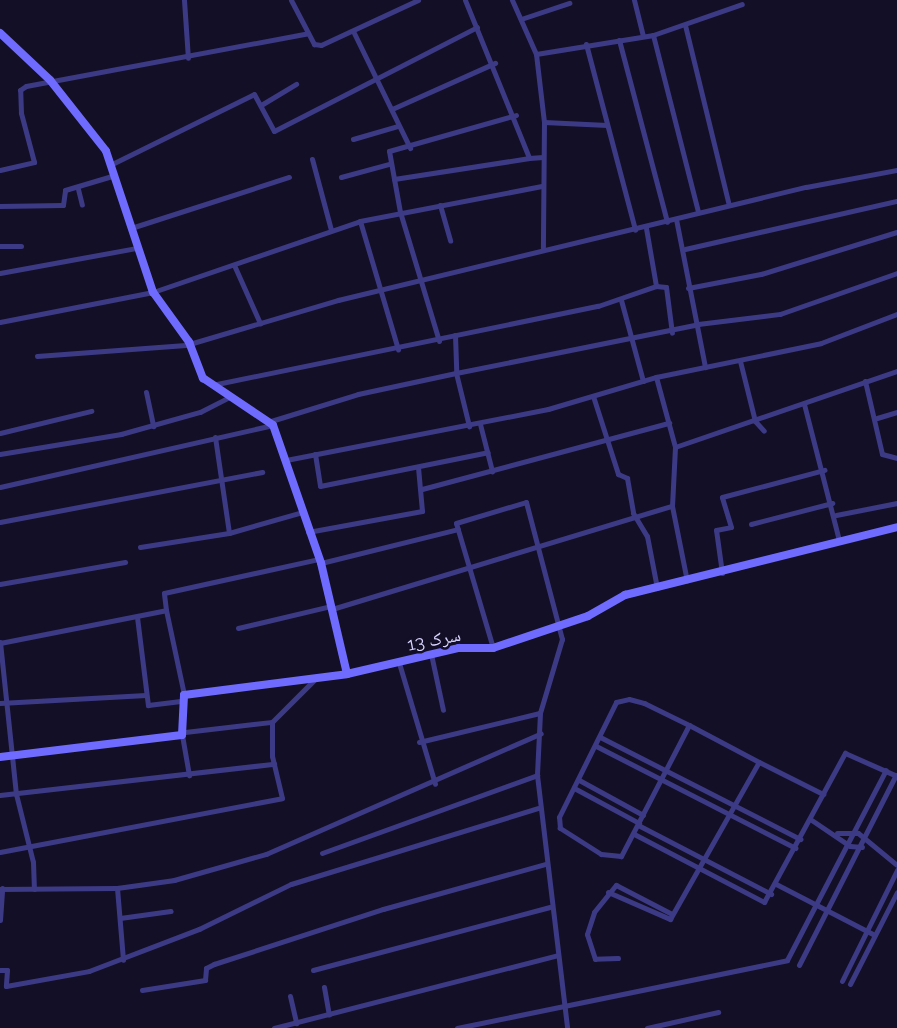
<!DOCTYPE html>
<html>
<head>
<meta charset="utf-8">
<style>
  body { margin:0 }
  #map { position:relative; width:897px; height:1028px; overflow:hidden; background:#130f26; font-family:Raleway,"Noto Naskh Arabic",sans-serif }
  div>[style] { position:absolute }
  [style*='--x'] { left:calc(var(--x)*1px); top:calc(var(--y)*1px); width:calc(var(--w)*1px); rotate:calc(var(--a)*1deg) }
  .street>* { height:5px; margin:-2.5px; padding:0 2.5px; transform-origin:2.5px; border-radius:2.5px; background:#3d3a85 }
  .secondary>* { height:8px; margin:-4px; padding:0 4px; transform-origin:4px; border-radius:4px; background:#6f6bff }
  span { translate:-50% -50%; white-space:nowrap; text-align:center; line-height:1.15; -webkit-text-stroke:5px #130f26; paint-order:stroke }
  .street-label { font-size:18px; color:#d9d4ff }
</style>
</head>
<body>
<div id="map">
  <div class="street">
    <div style="--x:184;--y:0;--w:58;--a:86.1"></div>
    <div style="--x:291;--y:0;--w:50;--a:62.4"></div>
    <div style="--x:314;--y:44;--w:7;--a:8"></div>
    <div style="--x:321;--y:45;--w:107;--a:-24.9"></div>
    <div style="--x:465;--y:0;--w:170;--a:67.9"></div>
    <div style="--x:529;--y:158;--w:14;--a:-4"></div>
    <div style="--x:512;--y:0;--w:59;--a:66"></div>
    <div style="--x:536;--y:54;--w:68;--a:83.3"></div>
    <div style="--x:544;--y:122;--w:127;--a:90.5"></div>
    <div style="--x:634;--y:0;--w:37;--a:76"></div>
    <div style="--x:521;--y:19;--w:51;--a:-18.4"></div>
    <div style="--x:685;--y:25;--w:185;--a:76.3"></div>
    <div style="--x:354;--y:33;--w:128;--a:64"></div>
    <div style="--x:653;--y:35;--w:183;--a:75.7"></div>
    <div style="--x:619;--y:40;--w:188;--a:75.2"></div>
    <div style="--x:586;--y:44;--w:192;--a:75.2"></div>
    <div style="--x:536;--y:54;--w:119;--a:-9.2"></div>
    <div style="--x:653;--y:35;--w:94;--a:-19.2"></div>
    <div style="--x:261;--y:105;--w:41;--a:-31"></div>
    <div style="--x:392;--y:109;--w:113;--a:-24.1"></div>
    <div style="--x:544;--y:122;--w:63;--a:2.7"></div>
    <div style="--x:353;--y:139;--w:47;--a:-16.1"></div>
    <div style="--x:312;--y:159;--w:73;--a:75"></div>
    <div style="--x:112;--y:164;--w:158;--a:-26.2"></div>
    <div style="--x:254;--y:94;--w:42;--a:61.6"></div>
    <div style="--x:274;--y:131;--w:228;--a:-27.1"></div>
    <div style="--x:0;--y:170;--w:35;--a:-13"></div>
    <div style="--x:34;--y:162;--w:51;--a:-104.9"></div>
    <div style="--x:21;--y:113;--w:23;--a:-92"></div>
    <div style="--x:20;--y:90;--w:7;--a:-34"></div>
    <div style="--x:26;--y:86;--w:287;--a:-10.6"></div>
    <div style="--x:341;--y:177;--w:50;--a:-15.2"></div>
    <div style="--x:394;--y:179;--w:137;--a:-8.8"></div>
    <div style="--x:78;--y:189;--w:16;--a:76"></div>
    <div style="--x:440;--y:205;--w:37;--a:74"></div>
    <div style="--x:0;--y:206;--w:63;--a:-0.9"></div>
    <div style="--x:63;--y:205;--w:15;--a:-82"></div>
    <div style="--x:65;--y:190;--w:49;--a:-16.6"></div>
    <div style="--x:676;--y:219;--w:151;--a:78.9"></div>
    <div style="--x:360;--y:221;--w:134;--a:73.5"></div>
    <div style="--x:131;--y:228;--w:166;--a:-17.9"></div>
    <div style="--x:646;--y:228;--w:59;--a:80.2"></div>
    <div style="--x:0;--y:246;--w:21;--a:0"></div>
    <div style="--x:685;--y:249;--w:217;--a:-12.8"></div>
    <div style="--x:234;--y:265;--w:64;--a:65.9"></div>
    <div style="--x:0;--y:273;--w:138;--a:-10.4"></div>
    <div style="--x:688;--y:288;--w:74;--a:-10.9"></div>
    <div style="--x:761;--y:274;--w:142;--a:-17.2"></div>
    <div style="--x:621;--y:300;--w:84;--a:74.8"></div>
    <div style="--x:0;--y:322;--w:156;--a:-11.1"></div>
    <div style="--x:153;--y:292;--w:219;--a:-18.9"></div>
    <div style="--x:360;--y:221;--w:185;--a:-10.9"></div>
    <div style="--x:455;--y:335;--w:38;--a:88"></div>
    <div style="--x:456;--y:373;--w:55;--a:76.2"></div>
    <div style="--x:439;--y:341;--w:135;--a:-106.8"></div>
    <div style="--x:400;--y:212;--w:62;--a:-100.2"></div>
    <div style="--x:389;--y:151;--w:132;--a:-15.8"></div>
    <div style="--x:37;--y:356;--w:149;--a:-4.2"></div>
    <div style="--x:186;--y:345;--w:159;--a:-16.5"></div>
    <div style="--x:338;--y:300;--w:481;--a:-13.6"></div>
    <div style="--x:806;--y:187;--w:93;--a:-10.6"></div>
    <div style="--x:740;--y:361;--w:62;--a:76"></div>
    <div style="--x:755;--y:421;--w:13;--a:48"></div>
    <div style="--x:656;--y:377;--w:73;--a:74.8"></div>
    <div style="--x:675;--y:447;--w:59;--a:92.9"></div>
    <div style="--x:672;--y:506;--w:76;--a:78.7"></div>
    <div style="--x:865;--y:381;--w:75;--a:76.9"></div>
    <div style="--x:882;--y:454;--w:16;--a:15"></div>
    <div style="--x:212;--y:385;--w:394;--a:-11.6"></div>
    <div style="--x:598;--y:306;--w:61;--a:-19"></div>
    <div style="--x:656;--y:286;--w:10;--a:6"></div>
    <div style="--x:666;--y:287;--w:46;--a:82.6"></div>
    <div style="--x:146;--y:392;--w:35;--a:78"></div>
    <div style="--x:593;--y:396;--w:82;--a:72.2"></div>
    <div style="--x:618;--y:474;--w:10;--a:24"></div>
    <div style="--x:627;--y:478;--w:36;--a:80"></div>
    <div style="--x:633;--y:513;--w:27;--a:59"></div>
    <div style="--x:647;--y:536;--w:53;--a:79.1"></div>
    <div style="--x:804;--y:404;--w:140;--a:75.6"></div>
    <div style="--x:877;--y:418;--w:21;--a:-17"></div>
    <div style="--x:271;--y:421;--w:91;--a:-17.2"></div>
    <div style="--x:358;--y:394;--w:100;--a:-12.1"></div>
    <div style="--x:456;--y:373;--w:247;--a:-11.4"></div>
    <div style="--x:698;--y:324;--w:83;--a:-7"></div>
    <div style="--x:780;--y:314;--w:124;--a:-19.3"></div>
    <div style="--x:480;--y:424;--w:49;--a:75.7"></div>
    <div style="--x:0;--y:433;--w:94;--a:-13.6"></div>
    <div style="--x:215;--y:437;--w:97;--a:81.7"></div>
    <div style="--x:675;--y:447;--w:235;--a:-18.9"></div>
    <div style="--x:0;--y:454;--w:123;--a:-9.4"></div>
    <div style="--x:121;--y:434;--w:82;--a:-15.6"></div>
    <div style="--x:200;--y:412;--w:35;--a:-27"></div>
    <div style="--x:315;--y:454;--w:32;--a:81"></div>
    <div style="--x:320;--y:486;--w:171;--a:-11.4"></div>
    <div style="--x:286;--y:460;--w:267;--a:-11"></div>
    <div style="--x:548;--y:409;--w:113;--a:-16.5"></div>
    <div style="--x:656;--y:377;--w:168;--a:-11.6"></div>
    <div style="--x:821;--y:343;--w:81;--a:-20.9"></div>
    <div style="--x:0;--y:487;--w:280;--a:-12.8"></div>
    <div style="--x:422;--y:489;--w:256;--a:-15"></div>
    <div style="--x:836;--y:515;--w:62;--a:-11.1"></div>
    <div style="--x:0;--y:522;--w:267;--a:-10.8"></div>
    <div style="--x:751;--y:524;--w:84;--a:-14.5"></div>
    <div style="--x:308;--y:532;--w:116;--a:-10.4"></div>
    <div style="--x:422;--y:511;--w:44;--a:-95.2"></div>
    <div style="--x:140;--y:547;--w:90;--a:-8.9"></div>
    <div style="--x:229;--y:533;--w:76;--a:-16"></div>
    <div style="--x:321;--y:563;--w:141;--a:-13.9"></div>
    <div style="--x:722;--y:573;--w:43;--a:-97.9"></div>
    <div style="--x:716;--y:530;--w:15;--a:-11"></div>
    <div style="--x:731;--y:527;--w:31;--a:-107"></div>
    <div style="--x:722;--y:497;--w:106;--a:-14.8"></div>
    <div style="--x:0;--y:584;--w:127;--a:-10"></div>
    <div style="--x:332;--y:609;--w:355;--a:-16.9"></div>
    <div style="--x:166;--y:610;--w:17;--a:-97"></div>
    <div style="--x:164;--y:593;--w:159;--a:-12.4"></div>
    <div style="--x:137;--y:617;--w:89;--a:82.9"></div>
    <div style="--x:148;--y:705;--w:35;--a:-7"></div>
    <div style="--x:238;--y:628;--w:96;--a:-13.3"></div>
    <div style="--x:0;--y:642;--w:153;--a:84"></div>
    <div style="--x:16;--y:794;--w:70;--a:76"></div>
    <div style="--x:33;--y:862;--w:27;--a:88"></div>
    <div style="--x:0;--y:643;--w:169;--a:-11.2"></div>
    <div style="--x:166;--y:610;--w:87;--a:78"></div>
    <div style="--x:493;--y:648;--w:130;--a:-106.5"></div>
    <div style="--x:456;--y:523;--w:73;--a:-16.7"></div>
    <div style="--x:526;--y:502;--w:142;--a:75.3"></div>
    <div style="--x:562;--y:639;--w:77;--a:106.6"></div>
    <div style="--x:540;--y:713;--w:62;--a:92.8"></div>
    <div style="--x:537;--y:775;--w:255;--a:83.2"></div>
    <div style="--x:431;--y:654;--w:57;--a:77.9"></div>
    <div style="--x:399;--y:663;--w:126;--a:73.4"></div>
    <div style="--x:0;--y:703;--w:146;--a:-3.1"></div>
    <div style="--x:689;--y:725;--w:148;--a:117.4"></div>
    <div style="--x:621;--y:856;--w:20;--a:-174"></div>
    <div style="--x:601;--y:854;--w:49;--a:-147.6"></div>
    <div style="--x:560;--y:828;--w:11;--a:-95"></div>
    <div style="--x:559;--y:817;--w:128;--a:-63.6"></div>
    <div style="--x:616;--y:702;--w:13;--a:-13"></div>
    <div style="--x:629;--y:699;--w:16;--a:15"></div>
    <div style="--x:644;--y:703;--w:50;--a:26.1"></div>
    <div style="--x:689;--y:725;--w:79;--a:27.9"></div>
    <div style="--x:759;--y:762;--w:72;--a:26.6"></div>
    <div style="--x:185;--y:732;--w:88;--a:-6.6"></div>
    <div style="--x:182;--y:735;--w:41;--a:80.1"></div>
    <div style="--x:600;--y:737;--w:225;--a:27"></div>
    <div style="--x:419;--y:742;--w:124;--a:-13.5"></div>
    <div style="--x:596;--y:746;--w:224;--a:27.1"></div>
    <div style="--x:579;--y:780;--w:73;--a:28.7"></div>
    <div style="--x:574;--y:788;--w:74;--a:28.3"></div>
    <div style="--x:0;--y:795;--w:276;--a:-6.5"></div>
    <div style="--x:810;--y:819;--w:48;--a:34"></div>
    <div style="--x:850;--y:846;--w:12;--a:5"></div>
    <div style="--x:638;--y:825;--w:150;--a:27.4"></div>
    <div style="--x:837;--y:833;--w:21;--a:0"></div>
    <div style="--x:858;--y:833;--w:50;--a:39.4"></div>
    <div style="--x:634;--y:834;--w:147;--a:27.6"></div>
    <div style="--x:764;--y:902;--w:170;--a:-61.5"></div>
    <div style="--x:845;--y:753;--w:57;--a:23.9"></div>
    <div style="--x:0;--y:852;--w:287;--a:-10.8"></div>
    <div style="--x:282;--y:798;--w:43;--a:-103.4"></div>
    <div style="--x:272;--y:756;--w:34;--a:-90"></div>
    <div style="--x:272;--y:722;--w:61;--a:-45"></div>
    <div style="--x:322;--y:853;--w:229;--a:-19.9"></div>
    <div style="--x:776;--y:884;--w:111;--a:27.3"></div>
    <div style="--x:117;--y:888;--w:72;--a:85.2"></div>
    <div style="--x:0;--y:889;--w:117;--a:-0.5"></div>
    <div style="--x:117;--y:888;--w:58;--a:-8"></div>
    <div style="--x:174;--y:880;--w:96;--a:-15.8"></div>
    <div style="--x:266;--y:854;--w:300;--a:-23.7"></div>
    <div style="--x:608;--y:892;--w:68;--a:23.5"></div>
    <div style="--x:670;--y:919;--w:180;--a:-60.5"></div>
    <div style="--x:120;--y:918;--w:51;--a:-7.8"></div>
    <div style="--x:0;--y:920;--w:32;--a:-86"></div>
    <div style="--x:618;--y:958;--w:23;--a:178"></div>
    <div style="--x:595;--y:959;--w:26;--a:-108"></div>
    <div style="--x:587;--y:934;--w:23;--a:-72"></div>
    <div style="--x:594;--y:912;--w:35;--a:-51"></div>
    <div style="--x:616;--y:885;--w:63;--a:27.4"></div>
    <div style="--x:799;--y:965;--w:213;--a:-63"></div>
    <div style="--x:0;--y:970;--w:7;--a:0"></div>
    <div style="--x:7;--y:970;--w:16;--a:94"></div>
    <div style="--x:6;--y:986;--w:84;--a:-10.2"></div>
    <div style="--x:89;--y:971;--w:118;--a:-20.9"></div>
    <div style="--x:199;--y:929;--w:102;--a:-26.1"></div>
    <div style="--x:291;--y:884;--w:258;--a:-17.1"></div>
    <div style="--x:313;--y:970;--w:245;--a:-14.9"></div>
    <div style="--x:842;--y:981;--w:124;--a:-63.6"></div>
    <div style="--x:850;--y:984;--w:103;--a:-62.9"></div>
    <div style="--x:324;--y:987;--w:28;--a:80"></div>
    <div style="--x:142;--y:990;--w:64;--a:-9"></div>
    <div style="--x:205;--y:980;--w:12;--a:-85"></div>
    <div style="--x:206;--y:968;--w:9;--a:-27"></div>
    <div style="--x:214;--y:964;--w:178;--a:-18"></div>
    <div style="--x:383;--y:909;--w:168;--a:-15.5"></div>
    <div style="--x:290;--y:996;--w:28;--a:77"></div>
    <div style="--x:274;--y:1028;--w:293;--a:-14.4"></div>
    <div style="--x:457;--y:1028;--w:337;--a:-11.6"></div>
    <div style="--x:787;--y:960;--w:214;--a:-62.5"></div>
    <div style="--x:647;--y:1028;--w:73;--a:-12.7"></div>
  </div>
  <div class="secondary">
    <div style="--x:0;--y:33;--w:69;--a:43.2"></div>
    <div style="--x:50;--y:80;--w:90;--a:51.7"></div>
    <div style="--x:106;--y:151;--w:149;--a:71.6"></div>
    <div style="--x:153;--y:292;--w:62;--a:54.2"></div>
    <div style="--x:189;--y:342;--w:39;--a:69"></div>
    <div style="--x:203;--y:378;--w:84;--a:33.9"></div>
    <div style="--x:273;--y:425;--w:146;--a:70.8"></div>
    <div style="--x:321;--y:563;--w:114;--a:76.8"></div>
    <div style="--x:0;--y:757;--w:183;--a:-6.9"></div>
    <div style="--x:182;--y:735;--w:40;--a:-87.1"></div>
    <div style="--x:184;--y:695;--w:164;--a:-7.3"></div>
    <div style="--x:347;--y:674;--w:115;--a:-13.1"></div>
    <div style="--x:459;--y:648;--w:34;--a:0"></div>
    <div style="--x:493;--y:648;--w:100;--a:-18.6"></div>
    <div style="--x:588;--y:616;--w:43;--a:-29.6"></div>
    <div style="--x:625;--y:595;--w:280;--a:-14"></div>
  </div>
  <div class="street-label">
    <span style="left:434px;top:640px;rotate:-11deg">سرک 13</span>
  </div>
</div>
</body>
</html>
